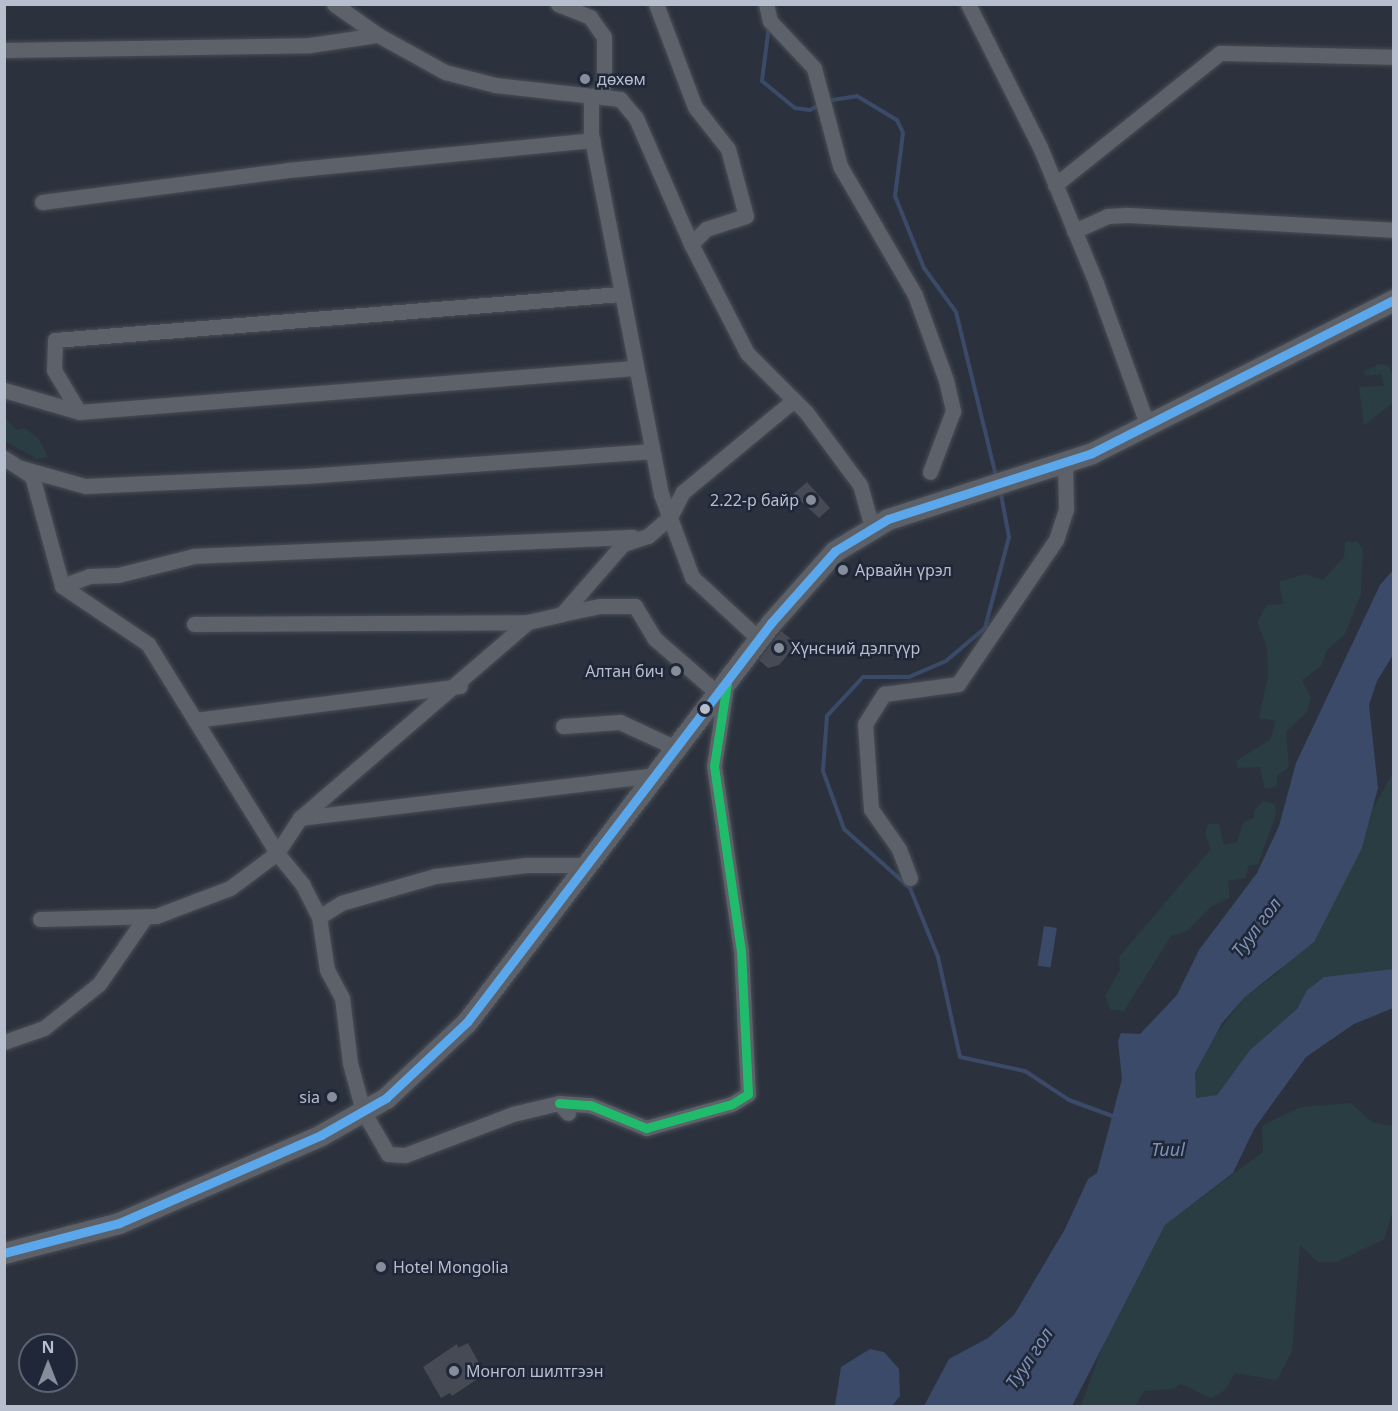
<!DOCTYPE html>
<html>
<head>
<meta charset="utf-8">
<style>
  body { margin:0 }
  #map { position:relative; width:1398px; height:1411px; overflow:hidden; background:#2c323d; font-family:"Noto Sans",sans-serif }
  div>[style] { position:absolute }
  [style*='--x'] { left:calc(var(--x)*1px); top:calc(var(--y)*1px); width:calc(var(--w)*1px); rotate:calc(var(--a)*1deg) }
  .green>* { inset:0; background:#293d43 }
  .water>* { inset:0; background:#3a4a68; transform-origin:0 0 }
  .stream>* { height:4px; margin:-2px; padding:0 2px; transform-origin:2px; border-radius:2px; background:#3a4a68 }
  .building>* { inset:0; background:#454a54 }
  .roads { filter:drop-shadow(0 0 2px #494d55) drop-shadow(0 0 2px #494d55) }
  .street>* { height:15px; margin:-7.5px; padding:0 7.5px; transform-origin:7.5px; border-radius:7.5px; background:#5d616a }
  .secondary>* { height:21px; margin:-10.5px; padding:0 10.5px; transform-origin:10.5px; border-radius:10.5px; background:#5c6068 }
  .bus-1>* { height:9px; margin:-4.5px; padding:0 4.5px; transform-origin:4.5px; border-radius:4.5px; background:#20bc6c }
  .bus-2>* { height:9px; margin:-4.5px; padding:0 4.5px; transform-origin:4.5px; border-radius:4.5px; background:#5aa8eb }
  .dots>* { width:16px; height:16px; translate:-50% -50%; box-sizing:border-box; border:3px solid #1f2738; border-radius:50% }
  span { translate:-50% -50%; white-space:nowrap; text-align:center; line-height:1.15; -webkit-text-stroke:5px #1f2738; paint-order:stroke }
  .poi-label { font-size:16px; color:#b7becd }
  .left { translate:0 -50%; text-align:left }
  .right { translate:-100% -50%; text-align:right }
  .water-label { font-size:18px; color:#7d91b4; font-style:italic }
  .frame { position:absolute; inset:0; border:6px solid #b7becd; pointer-events:none }
  .north { position:absolute; left:18px; top:1333px; width:60px; height:60px; box-sizing:border-box; background:#1f2738; border:2px solid #5c6374; border-radius:50%; rotate:0deg; font-size:16px; font-weight:700; line-height:24px; text-align:center; color:#b7becd }
  .north::after { content:''; display:block; margin:auto; width:21px; height:27px; background:#868d9b; clip-path:polygon(50% 0,100% 100%,50% 72%,0 100%) }
</style>
</head>
<body>
<div id="map">
  <div class="green">
    <div style="clip-path:polygon(1379px 364px,1388px 365px,1393px 376px,1393px 403px,1364px 425px,1359px 387px,1384px 386px,1381px 374px,1366px 376px,1363px 372px)"></div>
    <div style="clip-path:polygon(5px 417px,16px 430px,25px 428px,39px 439px,48px 457px,37px 459px,5px 441px)"></div>
    <div style="clip-path:polygon(1345px 542px,1357px 542px,1363px 549px,1361px 594px,1345px 634px,1327px 650px,1321px 666px,1302px 680px,1311px 698px,1307px 712px,1286px 732px,1289px 767px,1277px 776px,1277px 786px,1265px 789px,1260px 767px,1238px 768px,1236px 761px,1270px 740px,1276px 721px,1259px 718px,1268px 676px,1267px 647px,1257px 622px,1267px 605px,1283px 604px,1279px 582px,1305px 574px,1323px 580px,1344px 557px)"></div>
    <div style="clip-path:polygon(1393px 773px,1393px 969px,1324px 977px,1307px 990px,1297px 1009px,1250px 1050px,1217px 1095px,1196px 1098px,1192px 1083px,1203px 1051px,1245px 997px,1278px 973px,1362px 848px,1373px 809px)"></div>
    <div style="clip-path:polygon(1263px 801px,1275px 804px,1276px 815px,1258px 864px,1249px 866px,1245px 878px,1228px 881px,1230px 898px,1212px 906px,1187px 931px,1171px 936px,1124px 1011px,1111px 1010px,1105px 996px,1120px 970px,1119px 957px,1211px 849px,1205px 834px,1208px 824px,1219px 824px,1224px 845px,1237px 842px,1243px 823px,1254px 818px,1254px 811px)"></div>
    <div style="clip-path:polygon(1351px 1103px,1372px 1122px,1391px 1126px,1393px 1121px,1393px 1210px,1384px 1239px,1337px 1262px,1318px 1262px,1300px 1245px,1292px 1351px,1277px 1380px,1235px 1373px,1225px 1390px,1211px 1398px,1181px 1384px,1172px 1389px,1144px 1391px,1135px 1406px,1081px 1406px,1107px 1334px,1165px 1225px,1263px 1152px,1262px 1126px,1301px 1107px)"></div>
  </div>
  <div class="water">
    <div style="clip-path:polygon(1393px 570px,1393px 655px,1377px 681px,1369px 705px,1378px 788px,1362px 848px,1314px 942px,1245px 997px,1222px 1023px,1195px 1073px,1196px 1098px,1217px 1095px,1250px 1050px,1297px 1009px,1307px 990px,1324px 977px,1393px 969px,1393px 1008px,1354px 1024px,1306px 1057px,1254px 1129px,1233px 1173px,1165px 1225px,1072px 1406px,924px 1406px,949px 1359px,988px 1338px,1014px 1315px,1065px 1229px,1088px 1179px,1097px 1173px,1122px 1079px,1118px 1041px,1121px 1033px,1140px 1034px,1177px 995px,1199px 950px,1257px 873px,1279px 826px,1296px 763px,1380px 585px)"></div>
    <div style="left:1044px;top:926px;width:13px;height:40px;rotate:9deg"></div>
    <div style="clip-path:polygon(870px 1349px,884px 1352px,899px 1369px,900px 1396px,892px 1406px,835px 1406px,841px 1367px)"></div>
  </div>
  <div class="stream">
    <div style="--x:769;--y:26;--w:55;--a:97.3"></div>
    <div style="--x:762;--y:81;--w:43;--a:39.3"></div>
    <div style="--x:795;--y:108;--w:15;--a:8"></div>
    <div style="--x:810;--y:110;--w:10;--a:-29"></div>
    <div style="--x:826;--y:101;--w:31;--a:-9"></div>
    <div style="--x:857;--y:96;--w:47;--a:31"></div>
    <div style="--x:897;--y:120;--w:14;--a:65"></div>
    <div style="--x:903;--y:133;--w:64;--a:97.2"></div>
    <div style="--x:895;--y:196;--w:78;--a:68.1"></div>
    <div style="--x:924;--y:268;--w:54;--a:54"></div>
    <div style="--x:956;--y:312;--w:169;--a:76.3"></div>
    <div style="--x:1000;--y:489;--w:49;--a:79.4"></div>
    <div style="--x:1009;--y:537;--w:94;--a:104.8"></div>
    <div style="--x:985;--y:628;--w:51;--a:139.8"></div>
    <div style="--x:946;--y:661;--w:40;--a:156.6"></div>
    <div style="--x:909;--y:677;--w:46;--a:180"></div>
    <div style="--x:863;--y:677;--w:53;--a:132.7"></div>
    <div style="--x:827;--y:716;--w:55;--a:94.2"></div>
    <div style="--x:823;--y:771;--w:62;--a:70.1"></div>
    <div style="--x:844;--y:829;--w:89;--a:41.8"></div>
    <div style="--x:910;--y:888;--w:74;--a:67.9"></div>
    <div style="--x:938;--y:957;--w:102;--a:77.6"></div>
    <div style="--x:960;--y:1057;--w:66;--a:12.2"></div>
    <div style="--x:1025;--y:1071;--w:53;--a:33.4"></div>
    <div style="--x:1069;--y:1100;--w:49;--a:20.3"></div>
  </div>
  <div class="building">
    <div style="clip-path:polygon(807px 482px,830px 508px,819px 518px,793px 494px)"></div>
    <div style="clip-path:polygon(781px 631px,797px 644px,779px 665px,768px 668px,759px 660px)"></div>
    <div style="clip-path:polygon(468px 1343px,485px 1374px,452px 1396px,450px 1393px,441px 1398px,423px 1367px,457px 1344px,458px 1348px)"></div>
  </div>
  <div class="roads">
    <div class="street">
      <div style="--x:334;--y:4;--w:54;--a:35.2"></div>
      <div style="--x:558;--y:4;--w:35;--a:22"></div>
      <div style="--x:590;--y:17;--w:24;--a:55"></div>
      <div style="--x:604;--y:37;--w:45;--a:90"></div>
      <div style="--x:604;--y:82;--w:9;--a:108"></div>
      <div style="--x:601;--y:91;--w:13;--a:141"></div>
      <div style="--x:591;--y:99;--w:35;--a:90"></div>
      <div style="--x:591;--y:134;--w:367;--a:79"></div>
      <div style="--x:661;--y:494;--w:89;--a:69.5"></div>
      <div style="--x:692;--y:577;--w:91;--a:42.8"></div>
      <div style="--x:656;--y:4;--w:110;--a:69.3"></div>
      <div style="--x:695;--y:107;--w:53;--a:51.8"></div>
      <div style="--x:728;--y:149;--w:69;--a:75"></div>
      <div style="--x:746;--y:216;--w:42;--a:162"></div>
      <div style="--x:706;--y:229;--w:21;--a:135"></div>
      <div style="--x:691;--y:244;--w:123;--a:62.8"></div>
      <div style="--x:747;--y:353;--w:83;--a:45"></div>
      <div style="--x:806;--y:412;--w:91;--a:53.5"></div>
      <div style="--x:860;--y:485;--w:44;--a:74.1"></div>
      <div style="--x:766;--y:4;--w:17;--a:77"></div>
      <div style="--x:770;--y:21;--w:64;--a:46.9"></div>
      <div style="--x:814;--y:68;--w:101;--a:75.1"></div>
      <div style="--x:840;--y:166;--w:149;--a:59.8"></div>
      <div style="--x:915;--y:295;--w:90;--a:70"></div>
      <div style="--x:946;--y:380;--w:32;--a:77"></div>
      <div style="--x:953;--y:411;--w:65;--a:110.7"></div>
      <div style="--x:968;--y:4;--w:160;--a:63.3"></div>
      <div style="--x:1040;--y:147;--w:147;--a:67.6"></div>
      <div style="--x:1096;--y:283;--w:153;--a:70.1"></div>
      <div style="--x:4;--y:50;--w:306;--a:-0.9"></div>
      <div style="--x:310;--y:45;--w:69;--a:-8.4"></div>
      <div style="--x:378;--y:35;--w:77;--a:28.9"></div>
      <div style="--x:445;--y:72;--w:52;--a:14.6"></div>
      <div style="--x:495;--y:85;--w:126;--a:6.4"></div>
      <div style="--x:620;--y:99;--w:25;--a:50"></div>
      <div style="--x:636;--y:118;--w:137;--a:66.4"></div>
      <div style="--x:1055;--y:185;--w:211;--a:-38.7"></div>
      <div style="--x:1220;--y:53;--w:174;--a:1.3"></div>
      <div style="--x:42;--y:202;--w:248;--a:-7.4"></div>
      <div style="--x:288;--y:170;--w:306;--a:-5.6"></div>
      <div style="--x:1074;--y:231;--w:36;--a:-24"></div>
      <div style="--x:1107;--y:216;--w:20;--a:-3"></div>
      <div style="--x:1127;--y:215;--w:267;--a:3.2"></div>
      <div style="--x:4;--y:390;--w:78;--a:16.3"></div>
      <div style="--x:79;--y:412;--w:557;--a:-4.53"></div>
      <div style="--x:79;--y:412;--w:49;--a:-120.8"></div>
      <div style="--x:54;--y:370;--w:30;--a:-88"></div>
      <div style="--x:55;--y:340;--w:568;--a:-4.65"></div>
      <div style="--x:4;--y:458;--w:33;--a:33"></div>
      <div style="--x:32;--y:476;--w:114;--a:74.7"></div>
      <div style="--x:62;--y:586;--w:104;--a:34"></div>
      <div style="--x:148;--y:644;--w:246;--a:58.3"></div>
      <div style="--x:277;--y:853;--w:59;--a:143.3"></div>
      <div style="--x:230;--y:888;--w:79;--a:159.3"></div>
      <div style="--x:156;--y:916;--w:116;--a:178.5"></div>
      <div style="--x:21;--y:468;--w:66;--a:15.7"></div>
      <div style="--x:85;--y:486;--w:220;--a:-2.6"></div>
      <div style="--x:305;--y:476;--w:347;--a:-4.1"></div>
      <div style="--x:62;--y:586;--w:29;--a:-20"></div>
      <div style="--x:89;--y:576;--w:29;--a:-2"></div>
      <div style="--x:118;--y:575;--w:78;--a:-14"></div>
      <div style="--x:194;--y:556;--w:439;--a:-2.5"></div>
      <div style="--x:562;--y:614;--w:39;--a:-12"></div>
      <div style="--x:600;--y:606;--w:35;--a:0"></div>
      <div style="--x:635;--y:606;--w:37;--a:59"></div>
      <div style="--x:654;--y:638;--w:84;--a:41.1"></div>
      <div style="--x:194;--y:624;--w:334;--a:-0.3"></div>
      <div style="--x:195;--y:720;--w:267;--a:-7.3"></div>
      <div style="--x:563;--y:726;--w:57;--a:-4"></div>
      <div style="--x:620;--y:722;--w:62;--a:24.9"></div>
      <div style="--x:300;--y:818;--w:358;--a:-6.9"></div>
      <div style="--x:910;--y:878;--w:31;--a:-111"></div>
      <div style="--x:899;--y:849;--w:49;--a:-125"></div>
      <div style="--x:871;--y:809;--w:85;--a:-94"></div>
      <div style="--x:865;--y:724;--w:36;--a:-58"></div>
      <div style="--x:884;--y:694;--w:75;--a:-7.7"></div>
      <div style="--x:958;--y:684;--w:174;--a:-55.8"></div>
      <div style="--x:1056;--y:540;--w:33;--a:-72"></div>
      <div style="--x:1066;--y:509;--w:48;--a:-91.2"></div>
      <div style="--x:319;--y:917;--w:26;--a:-32"></div>
      <div style="--x:341;--y:903;--w:98;--a:-16"></div>
      <div style="--x:435;--y:876;--w:92;--a:-6.9"></div>
      <div style="--x:526;--y:865;--w:61;--a:0"></div>
      <div style="--x:4;--y:1042;--w:42;--a:-19.3"></div>
      <div style="--x:44;--y:1028;--w:70;--a:-38.7"></div>
      <div style="--x:99;--y:984;--w:79;--a:-55.3"></div>
      <div style="--x:559;--y:1103;--w:31;--a:4"></div>
      <div style="--x:590;--y:1105;--w:61;--a:22.3"></div>
      <div style="--x:646;--y:1128;--w:89;--a:-15.6"></div>
      <div style="--x:732;--y:1104;--w:19;--a:-32"></div>
      <div style="--x:748;--y:1094;--w:143;--a:-92.8"></div>
      <div style="--x:741;--y:951;--w:187;--a:-98.3"></div>
      <div style="--x:714;--y:766;--w:87;--a:-81.4"></div>
      <div style="--x:568;--y:1113;--w:13;--a:-132"></div>
      <div style="--x:559;--y:1103;--w:47;--a:166.6"></div>
      <div style="--x:513;--y:1114;--w:116;--a:159.2"></div>
      <div style="--x:405;--y:1155;--w:17;--a:-177"></div>
      <div style="--x:388;--y:1154;--w:50;--a:-120.2"></div>
      <div style="--x:363;--y:1111;--w:50;--a:-105.2"></div>
      <div style="--x:350;--y:1063;--w:65;--a:-97"></div>
      <div style="--x:342;--y:998;--w:32;--a:-118"></div>
      <div style="--x:327;--y:970;--w:54;--a:-98.6"></div>
      <div style="--x:319;--y:917;--w:36;--a:-117"></div>
      <div style="--x:303;--y:885;--w:41;--a:-129.1"></div>
      <div style="--x:277;--y:853;--w:42;--a:-56.7"></div>
      <div style="--x:300;--y:818;--w:301;--a:-40.7"></div>
      <div style="--x:528;--y:622;--w:35;--a:-13"></div>
      <div style="--x:562;--y:614;--w:93;--a:-48.9"></div>
      <div style="--x:623;--y:544;--w:26;--a:-18"></div>
      <div style="--x:648;--y:536;--w:29;--a:-41"></div>
      <div style="--x:670;--y:517;--w:28;--a:-63"></div>
      <div style="--x:683;--y:492;--w:144;--a:-39.7"></div>
    </div>
    <div class="secondary">
      <div style="--x:4;--y:1253;--w:119;--a:-14.6"></div>
      <div style="--x:119;--y:1223;--w:220;--a:-23.5"></div>
      <div style="--x:321;--y:1135;--w:75;--a:-29.6"></div>
      <div style="--x:386;--y:1098;--w:111;--a:-43.2"></div>
      <div style="--x:467;--y:1022;--w:502;--a:-52.7"></div>
      <div style="--x:771;--y:623;--w:96;--a:-48.4"></div>
      <div style="--x:835;--y:551;--w:62;--a:-31.1"></div>
      <div style="--x:888;--y:519;--w:214;--a:-17.9"></div>
      <div style="--x:1092;--y:453;--w:339;--a:-26.9"></div>
    </div>
  </div>
  <div class="bus-1">
    <div style="--x:559;--y:1103;--w:31;--a:4"></div>
    <div style="--x:590;--y:1105;--w:61;--a:22.3"></div>
    <div style="--x:646;--y:1128;--w:89;--a:-15.6"></div>
    <div style="--x:732;--y:1104;--w:19;--a:-32"></div>
    <div style="--x:748;--y:1094;--w:143;--a:-92.8"></div>
    <div style="--x:741;--y:951;--w:187;--a:-98.3"></div>
    <div style="--x:714;--y:766;--w:84;--a:-81.1"></div>
  </div>
  <div class="bus-2">
    <div style="--x:4;--y:1253;--w:119;--a:-14.6"></div>
    <div style="--x:119;--y:1223;--w:220;--a:-23.5"></div>
    <div style="--x:321;--y:1135;--w:75;--a:-29.6"></div>
    <div style="--x:386;--y:1098;--w:111;--a:-43.2"></div>
    <div style="--x:467;--y:1022;--w:502;--a:-52.7"></div>
    <div style="--x:771;--y:623;--w:96;--a:-48.4"></div>
    <div style="--x:835;--y:551;--w:62;--a:-31.1"></div>
    <div style="--x:888;--y:519;--w:214;--a:-17.9"></div>
    <div style="--x:1092;--y:453;--w:339;--a:-26.9"></div>
  </div>
  <div class="dots">
    <div style="left:585px;top:79px;background:#868d9b"></div>
    <div style="left:811px;top:500px;background:#868d9b"></div>
    <div style="left:843px;top:570px;background:#868d9b"></div>
    <div style="left:779px;top:648px;background:#868d9b"></div>
    <div style="left:676px;top:671px;background:#868d9b"></div>
    <div style="left:705px;top:709px;background:#b7becd"></div>
    <div style="left:332px;top:1097px;background:#868d9b"></div>
    <div style="left:381px;top:1267px;background:#868d9b"></div>
    <div style="left:454px;top:1371px;background:#868d9b"></div>
  </div>
  <div class="poi-label">
    <span class="left" style="left:597px;top:79px">дөхөм</span>
    <span class="right" style="left:799px;top:500px">2.22-р байр</span>
    <span class="left" style="left:855px;top:570px">Арвайн үрэл</span>
    <span class="left" style="left:791px;top:648px">Хүнсний дэлгүүр</span>
    <span class="right" style="left:664px;top:671px">Алтан бич</span>
    <span class="right" style="left:320px;top:1097px">sia</span>
    <span class="left" style="left:393px;top:1267px">Hotel Mongolia</span>
    <span class="left" style="left:466px;top:1371px">Монгол шилтгээн</span>
  </div>
  <div class="water-label">
    <span style="left:1256px;top:927px;rotate:-53deg">Туул гол</span>
    <span style="left:1168px;top:1149px">Tuul</span>
    <span style="left:1029px;top:1358px;rotate:-56deg">Туул гол</span>
  </div>
  <div class="frame"></div>
  <div class="north">N</div>
</div>
</body>
</html>
